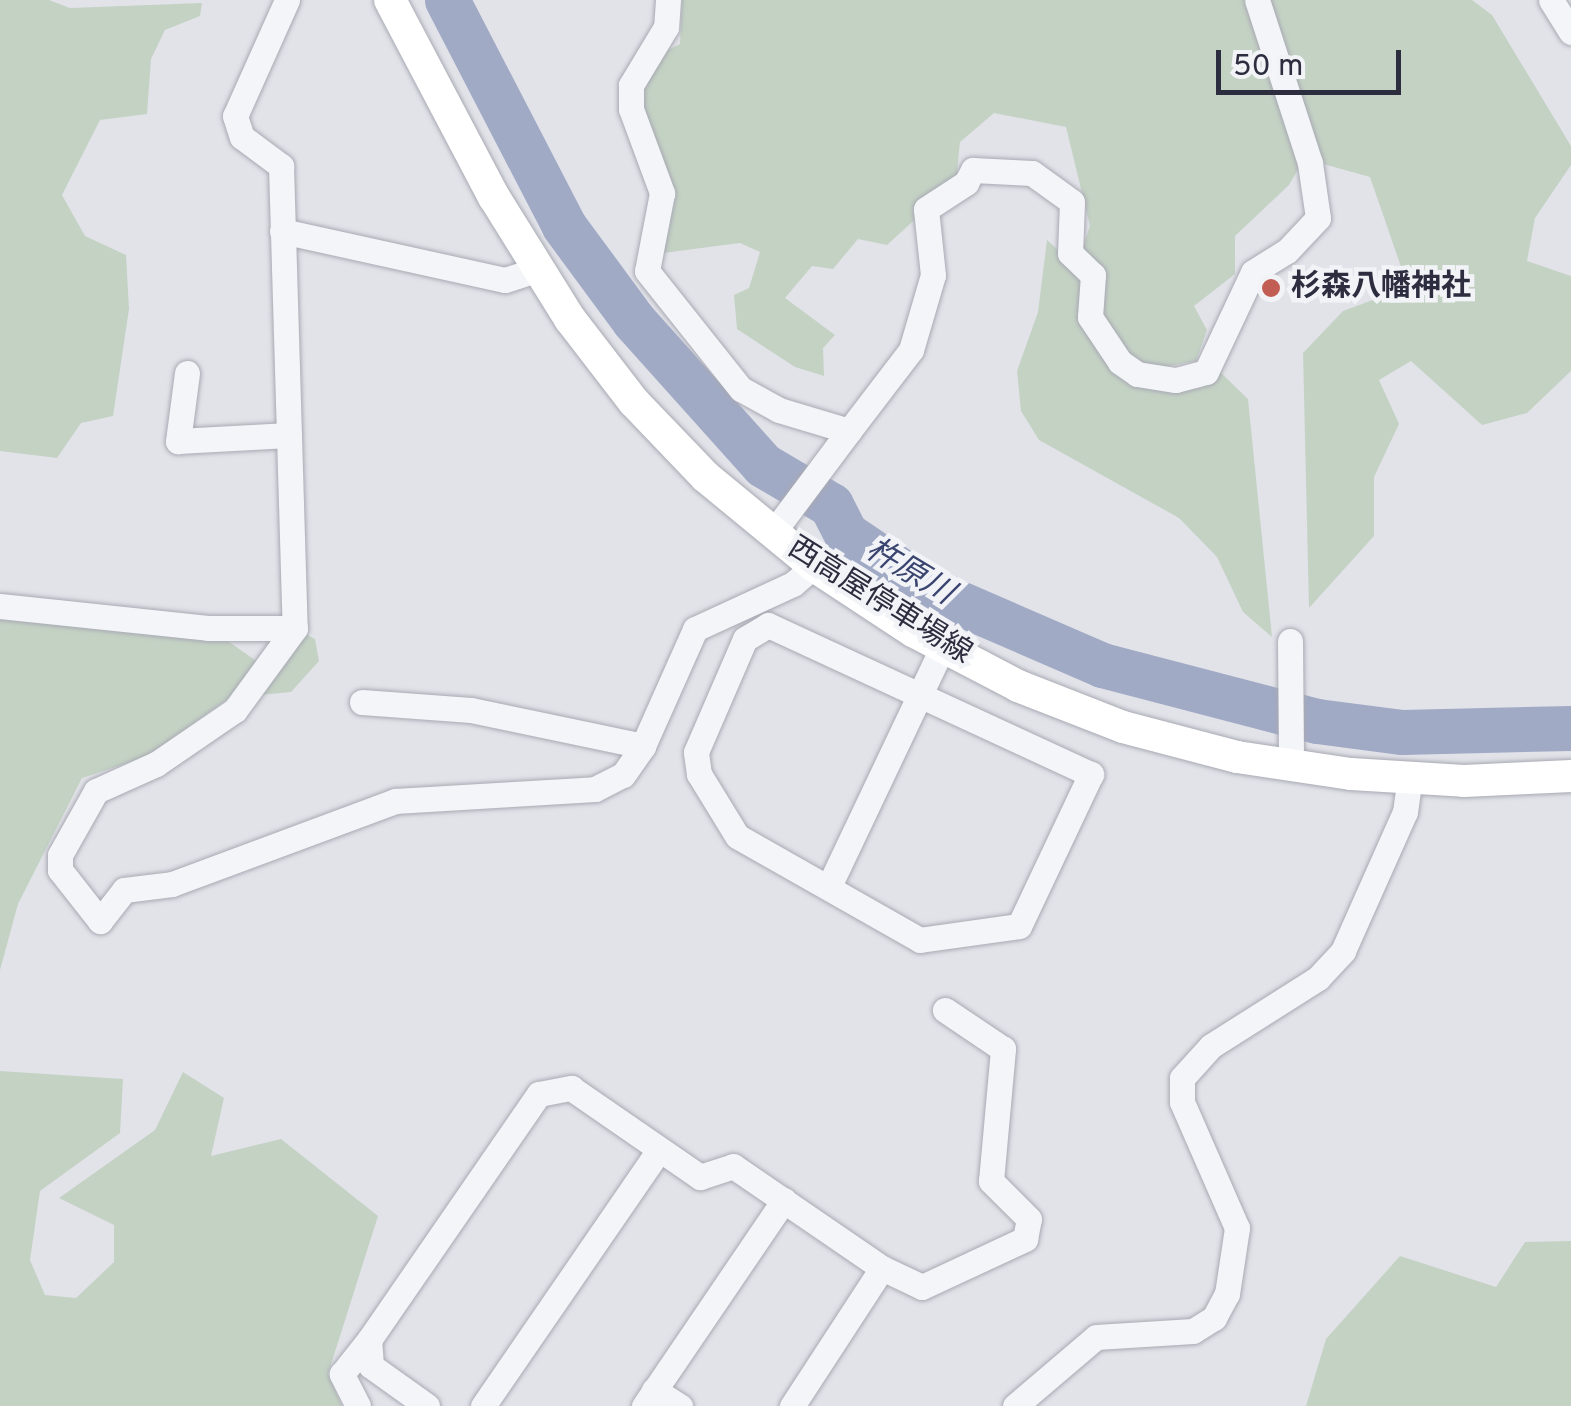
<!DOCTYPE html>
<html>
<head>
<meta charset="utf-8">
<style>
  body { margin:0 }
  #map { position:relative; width:1571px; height:1406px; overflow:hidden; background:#e2e3e9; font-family:Overpass,"Noto Sans JP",sans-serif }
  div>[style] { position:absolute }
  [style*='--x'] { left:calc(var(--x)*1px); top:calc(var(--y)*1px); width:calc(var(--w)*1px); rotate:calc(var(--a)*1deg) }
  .green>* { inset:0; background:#c4d2c4 }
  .river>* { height:45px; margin:-22.5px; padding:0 22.5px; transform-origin:22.5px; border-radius:22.5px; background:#a1aac5 }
  .roads { filter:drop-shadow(0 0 2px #a8a9b3) drop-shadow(0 0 2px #a8a9b3) }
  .minor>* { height:25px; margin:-12.5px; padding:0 12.5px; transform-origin:12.5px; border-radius:12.5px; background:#f4f5f8 }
  .major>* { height:32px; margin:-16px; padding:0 16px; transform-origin:16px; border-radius:16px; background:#fff }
  .dots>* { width:28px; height:28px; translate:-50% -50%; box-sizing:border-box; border:5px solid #f2f3f7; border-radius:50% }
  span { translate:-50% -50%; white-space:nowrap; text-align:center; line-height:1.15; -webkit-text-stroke:9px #f2f3f7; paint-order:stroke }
  .poi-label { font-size:30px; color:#2c2e3f; font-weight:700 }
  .left { translate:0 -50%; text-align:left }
  .street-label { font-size:30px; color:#2c2e3f }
  .water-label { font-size:32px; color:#3a4570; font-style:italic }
  .scale { position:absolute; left:1216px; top:50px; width:185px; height:45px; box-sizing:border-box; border:5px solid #2c2e3f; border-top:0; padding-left:12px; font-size:30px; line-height:35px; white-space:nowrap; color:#2c2e3f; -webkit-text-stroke:8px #f2f3f7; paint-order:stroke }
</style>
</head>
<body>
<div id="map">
  <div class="green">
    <div style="clip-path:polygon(0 0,49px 0,70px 8px,202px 3px,200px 16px,165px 30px,151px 59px,147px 114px,100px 120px,62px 195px,85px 236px,126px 255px,129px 309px,113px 416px,81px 423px,57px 458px,0 451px)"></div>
    <div style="clip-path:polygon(682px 0,1247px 0,1301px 164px,1289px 185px,1235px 236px,1235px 274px,1194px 306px,1207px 330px,1196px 361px,1153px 369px,1119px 350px,1095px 314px,1082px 249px,1090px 226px,1066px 127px,994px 113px,960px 142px,956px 182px,887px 245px,858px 239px,833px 269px,812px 266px,785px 298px,835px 335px,823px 348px,824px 376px,795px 367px,737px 329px,734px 295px,749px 288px,760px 252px,740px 243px,663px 253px,676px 195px,644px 111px,644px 82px,664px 52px,680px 44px)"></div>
    <div style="clip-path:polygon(1263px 0,1472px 0,1492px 15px,1571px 146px,1571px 165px,1535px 218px,1527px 261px,1571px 276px,1571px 371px,1527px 413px,1482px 425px,1411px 361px,1379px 380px,1399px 424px,1374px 477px,1374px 536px,1309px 608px,1303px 353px,1343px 311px,1408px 287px,1370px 177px,1316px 162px)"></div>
    <div style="clip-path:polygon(1047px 240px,1086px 276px,1113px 363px,1176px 389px,1202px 388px,1219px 371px,1248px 399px,1272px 637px,1243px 612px,1217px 557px,1179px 518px,1039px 440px,1021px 411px,1017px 371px,1038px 312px)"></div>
    <div style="clip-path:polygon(0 611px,222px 637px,269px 670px,296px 629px,315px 639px,319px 661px,291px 692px,229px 698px,146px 757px,82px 778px,18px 904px,0 970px)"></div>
    <div style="clip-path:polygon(0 1071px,123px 1079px,120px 1133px,40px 1191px,30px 1260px,45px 1295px,76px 1298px,114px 1262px,114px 1225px,59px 1198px,155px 1130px,183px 1072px,224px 1098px,211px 1156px,281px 1139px,378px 1216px,328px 1374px,342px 1406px,0 1406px)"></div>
    <div style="clip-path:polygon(1571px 1241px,1571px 1406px,1306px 1406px,1326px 1339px,1400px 1256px,1496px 1287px,1525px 1242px)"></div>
  </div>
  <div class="river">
    <div style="--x:447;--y:0;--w:254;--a:62.6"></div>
    <div style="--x:564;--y:226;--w:118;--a:53.6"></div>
    <div style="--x:634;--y:321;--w:193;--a:48.1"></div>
    <div style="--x:763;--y:465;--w:79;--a:30.5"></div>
    <div style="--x:831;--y:505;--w:33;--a:63"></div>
    <div style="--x:846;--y:534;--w:100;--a:34"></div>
    <div style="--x:929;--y:590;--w:189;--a:23.4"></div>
    <div style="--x:1102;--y:665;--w:222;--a:14.6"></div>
    <div style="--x:1317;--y:721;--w:86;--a:7.4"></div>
    <div style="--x:1402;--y:732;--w:169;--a:-1.4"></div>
  </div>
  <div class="roads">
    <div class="minor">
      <div style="--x:287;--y:0;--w:127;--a:114.1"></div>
      <div style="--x:235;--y:116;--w:22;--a:72"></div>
      <div style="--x:242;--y:137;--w:49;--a:36.6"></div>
      <div style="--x:281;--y:166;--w:462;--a:88.3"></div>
      <div style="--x:295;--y:628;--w:102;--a:126.2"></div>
      <div style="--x:235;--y:710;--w:96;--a:145.6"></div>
      <div style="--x:156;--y:764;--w:66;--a:155.8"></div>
      <div style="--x:96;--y:791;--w:73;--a:119.4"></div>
      <div style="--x:60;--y:855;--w:15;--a:90"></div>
      <div style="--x:60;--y:870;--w:65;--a:51.9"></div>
      <div style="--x:100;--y:921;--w:39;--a:-52"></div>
      <div style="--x:124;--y:890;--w:48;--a:-7.1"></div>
      <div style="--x:172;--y:884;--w:238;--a:-20.4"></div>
      <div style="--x:395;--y:801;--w:200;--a:-3.4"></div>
      <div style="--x:595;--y:789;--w:31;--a:-27"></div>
      <div style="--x:623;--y:775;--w:35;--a:-55"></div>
      <div style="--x:643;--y:746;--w:128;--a:-66"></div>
      <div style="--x:695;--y:629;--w:108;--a:-24.7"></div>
      <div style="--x:793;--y:584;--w:28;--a:-41"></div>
      <div style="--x:668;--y:0;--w:27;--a:94"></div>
      <div style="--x:666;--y:27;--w:68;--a:121.1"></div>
      <div style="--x:631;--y:85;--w:24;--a:90"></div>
      <div style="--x:631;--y:109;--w:90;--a:69.7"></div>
      <div style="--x:662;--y:193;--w:79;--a:100.9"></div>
      <div style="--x:647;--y:271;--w:151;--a:51.5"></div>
      <div style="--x:741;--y:389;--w:43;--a:28.9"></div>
      <div style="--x:779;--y:410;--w:73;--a:16.7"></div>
      <div style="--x:849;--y:431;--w:129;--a:126.8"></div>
      <div style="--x:1551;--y:0;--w:38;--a:58"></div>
      <div style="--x:282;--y:231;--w:228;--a:12.4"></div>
      <div style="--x:505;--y:280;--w:36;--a:-18"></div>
      <div style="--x:187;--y:373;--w:69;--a:97.5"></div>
      <div style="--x:178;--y:441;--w:111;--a:-3.1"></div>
      <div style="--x:849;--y:431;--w:102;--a:-52.6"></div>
      <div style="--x:911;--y:350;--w:78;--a:-73.7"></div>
      <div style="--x:933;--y:275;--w:66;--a:-96.1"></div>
      <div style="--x:926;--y:209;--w:48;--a:-33"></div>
      <div style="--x:966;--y:183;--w:15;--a:-62"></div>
      <div style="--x:973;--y:170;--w:59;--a:2.9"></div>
      <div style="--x:1032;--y:173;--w:49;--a:35.9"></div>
      <div style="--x:1072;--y:202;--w:51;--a:92.2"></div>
      <div style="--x:1070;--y:253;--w:32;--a:44"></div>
      <div style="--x:1093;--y:275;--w:42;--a:94.1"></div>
      <div style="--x:1090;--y:317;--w:54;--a:56.3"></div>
      <div style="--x:1120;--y:362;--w:21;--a:35"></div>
      <div style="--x:1137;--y:374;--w:39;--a:9"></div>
      <div style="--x:1176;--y:380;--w:31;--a:-15"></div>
      <div style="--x:1206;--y:372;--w:110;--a:-64.8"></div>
      <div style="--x:1253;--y:272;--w:40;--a:-32"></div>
      <div style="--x:1287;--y:251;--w:45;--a:-46.8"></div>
      <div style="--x:1318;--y:218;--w:56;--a:-98.3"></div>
      <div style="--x:1310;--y:163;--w:171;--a:-108"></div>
      <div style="--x:0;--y:606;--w:209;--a:6"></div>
      <div style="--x:208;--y:628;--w:87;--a:0"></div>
      <div style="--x:768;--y:625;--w:356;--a:24.8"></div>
      <div style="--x:1091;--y:774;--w:168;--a:115.3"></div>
      <div style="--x:1019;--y:926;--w:100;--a:172"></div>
      <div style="--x:920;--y:940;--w:210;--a:-150.4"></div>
      <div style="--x:737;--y:836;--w:73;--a:-121.5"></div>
      <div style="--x:699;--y:774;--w:22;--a:-98"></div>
      <div style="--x:696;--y:752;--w:123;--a:-66.6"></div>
      <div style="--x:745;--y:639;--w:27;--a:-31"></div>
      <div style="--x:1290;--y:641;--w:124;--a:89.5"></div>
      <div style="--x:362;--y:702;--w:109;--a:4.2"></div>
      <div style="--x:471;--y:710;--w:176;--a:11.8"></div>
      <div style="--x:830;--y:884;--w:263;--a:-64.6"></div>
      <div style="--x:882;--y:1268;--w:44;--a:25.4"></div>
      <div style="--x:922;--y:1287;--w:114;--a:-25"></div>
      <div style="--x:1025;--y:1239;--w:20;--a:-79"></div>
      <div style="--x:1029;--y:1219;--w:54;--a:-135"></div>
      <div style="--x:991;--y:1181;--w:133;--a:-84.8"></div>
      <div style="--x:1003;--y:1049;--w:70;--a:-146.1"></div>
      <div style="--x:654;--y:1390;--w:31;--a:32"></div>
      <div style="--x:358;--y:1406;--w:36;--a:-117"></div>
      <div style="--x:342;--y:1374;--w:43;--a:-51.5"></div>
      <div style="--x:427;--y:1406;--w:69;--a:-144.5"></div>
      <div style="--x:371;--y:1366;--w:26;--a:-94"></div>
      <div style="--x:369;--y:1340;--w:299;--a:-55.4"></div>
      <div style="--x:539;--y:1094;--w:33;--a:-11"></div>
      <div style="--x:571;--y:1088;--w:157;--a:34.6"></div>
      <div style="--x:700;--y:1177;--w:35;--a:-18"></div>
      <div style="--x:733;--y:1166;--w:181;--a:34.4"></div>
      <div style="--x:882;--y:1268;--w:165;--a:123.1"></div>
      <div style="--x:483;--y:1406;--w:309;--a:-55.5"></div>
      <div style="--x:644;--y:1406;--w:249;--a:-55.8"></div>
      <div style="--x:1015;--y:1406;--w:106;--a:-40.4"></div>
      <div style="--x:1096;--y:1337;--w:97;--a:-3.5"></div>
      <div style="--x:1193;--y:1331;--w:25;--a:-32"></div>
      <div style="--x:1214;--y:1318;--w:27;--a:-62"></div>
      <div style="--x:1227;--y:1294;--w:67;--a:-81.4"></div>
      <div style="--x:1237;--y:1228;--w:137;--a:-113.6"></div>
      <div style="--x:1182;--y:1102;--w:24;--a:-90"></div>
      <div style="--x:1182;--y:1078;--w:43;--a:-47.8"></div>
      <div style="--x:1211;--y:1046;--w:127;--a:-32.4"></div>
      <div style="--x:1318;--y:978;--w:37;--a:-47"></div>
      <div style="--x:1343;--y:951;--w:152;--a:-66"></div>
      <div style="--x:1405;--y:812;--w:34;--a:-82"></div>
    </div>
    <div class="major">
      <div style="--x:390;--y:0;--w:223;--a:62.2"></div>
      <div style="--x:494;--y:197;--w:144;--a:58.1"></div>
      <div style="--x:570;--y:319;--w:105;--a:52.4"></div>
      <div style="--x:634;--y:402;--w:104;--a:46.2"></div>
      <div style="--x:706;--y:477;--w:140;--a:39.5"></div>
      <div style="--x:814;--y:566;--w:118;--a:33.3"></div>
      <div style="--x:913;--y:631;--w:119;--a:27.6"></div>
      <div style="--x:1018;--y:686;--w:113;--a:21.3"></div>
      <div style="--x:1123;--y:727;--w:118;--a:14.7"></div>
      <div style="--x:1237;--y:757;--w:115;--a:8.5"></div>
      <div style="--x:1351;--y:774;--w:113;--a:3.5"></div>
      <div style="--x:1464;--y:781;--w:107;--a:-2.7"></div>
    </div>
  </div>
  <div class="dots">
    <div style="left:1271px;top:288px;background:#c25d54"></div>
  </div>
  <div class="poi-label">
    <span class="left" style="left:1291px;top:288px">杉森八幡神社</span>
  </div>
  <div class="street-label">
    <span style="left:879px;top:602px;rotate:32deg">西高屋停車場線</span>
  </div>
  <div class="water-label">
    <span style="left:909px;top:573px;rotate:31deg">杵原川</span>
  </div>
  <div class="scale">50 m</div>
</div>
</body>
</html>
